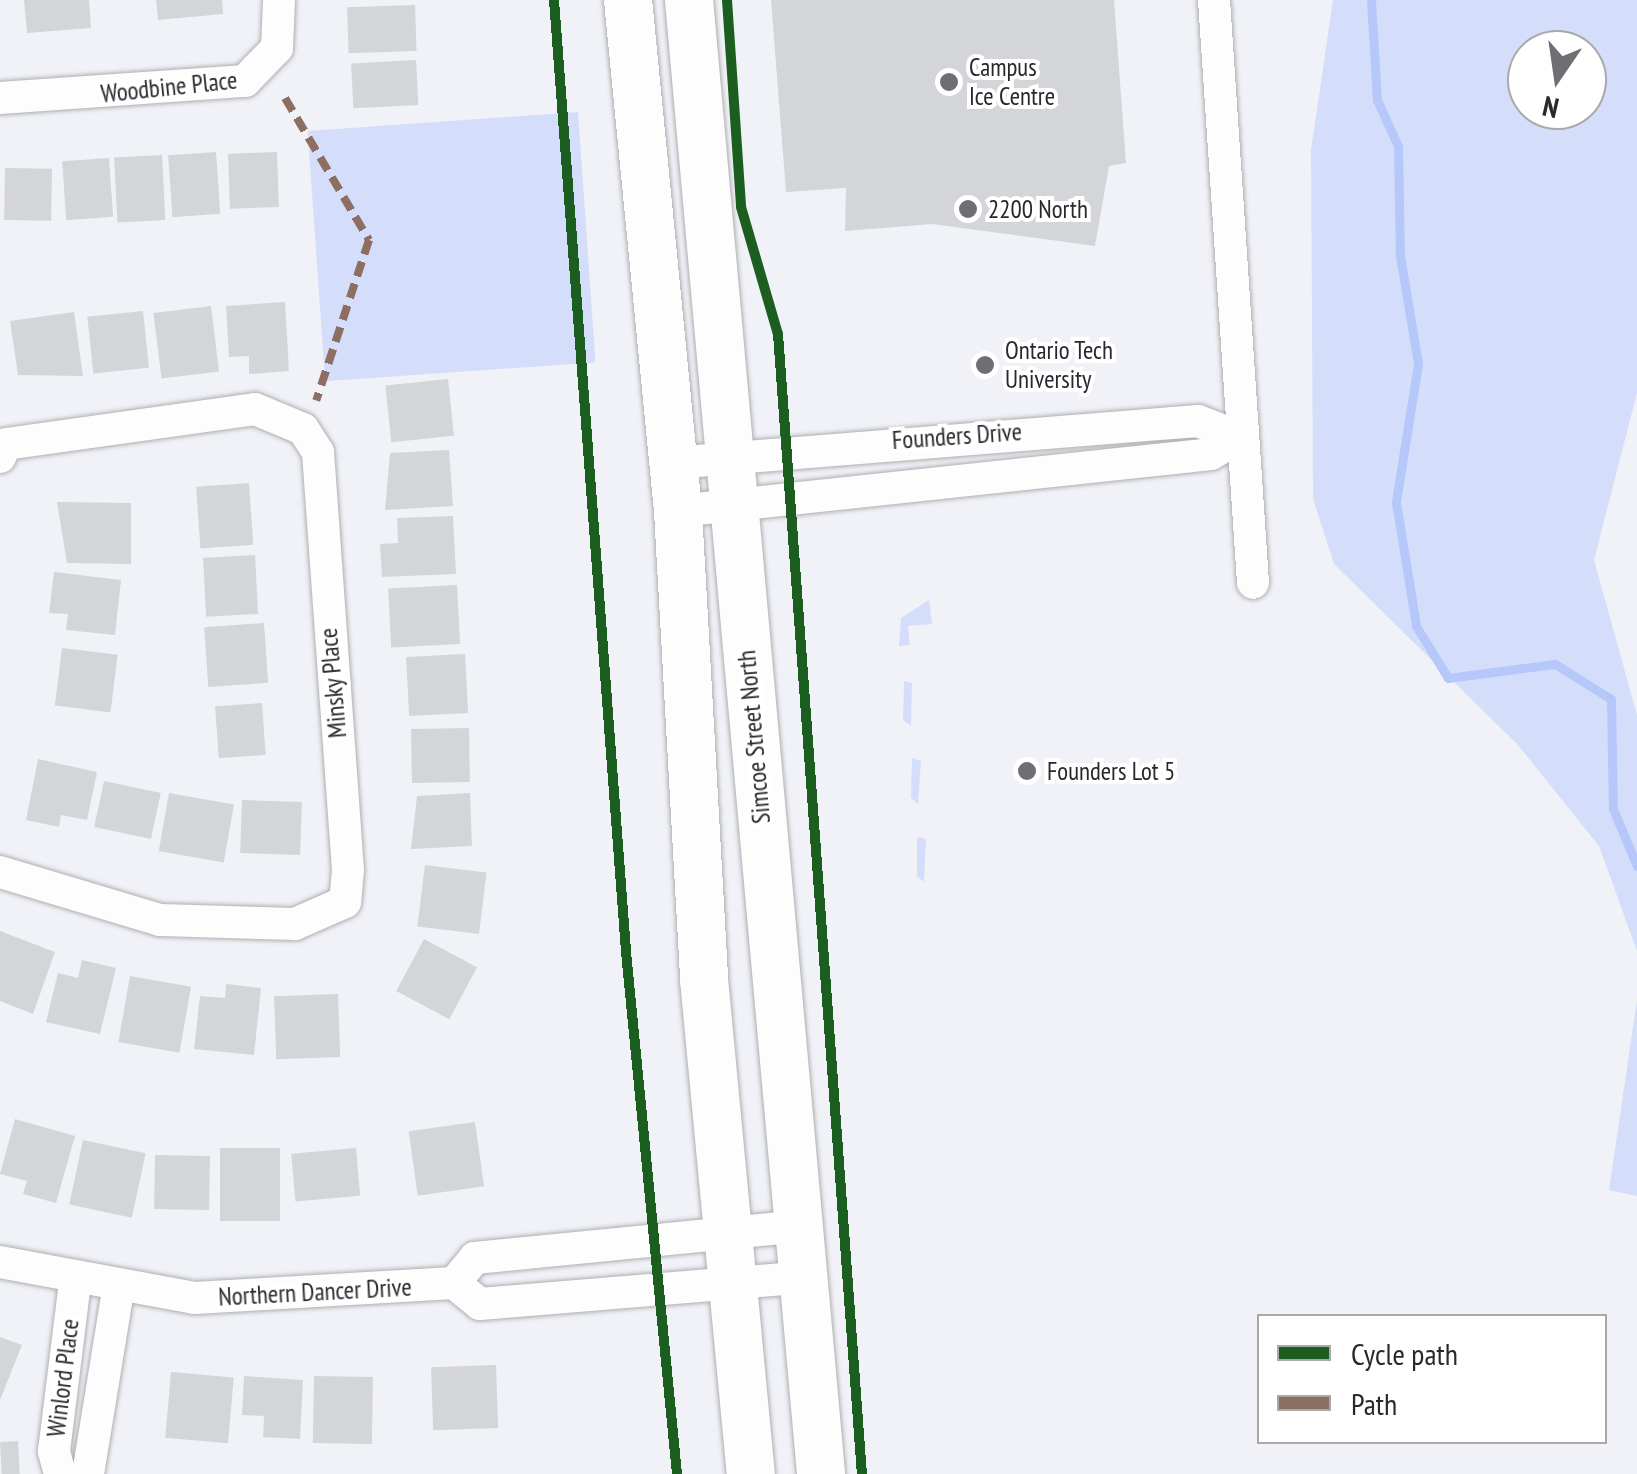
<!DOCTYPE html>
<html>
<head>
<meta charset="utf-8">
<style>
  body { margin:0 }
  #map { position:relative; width:1637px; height:1474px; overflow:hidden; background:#f1f2f7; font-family:"PT Sans Narrow",sans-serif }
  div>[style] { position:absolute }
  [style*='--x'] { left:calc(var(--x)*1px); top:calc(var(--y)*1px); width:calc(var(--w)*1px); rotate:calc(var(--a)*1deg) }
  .green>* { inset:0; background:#d4defa; transform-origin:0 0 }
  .stream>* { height:9px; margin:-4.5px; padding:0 4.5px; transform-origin:4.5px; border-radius:4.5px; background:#b6c7fa }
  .building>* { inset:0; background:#d4d5d9; transform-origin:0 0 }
  .roads { filter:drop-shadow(0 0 2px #aeafb2) drop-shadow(0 0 2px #aeafb2) }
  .street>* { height:32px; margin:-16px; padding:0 16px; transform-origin:16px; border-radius:16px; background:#fdfdfe }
  .secondary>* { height:48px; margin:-24px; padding:0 24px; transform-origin:24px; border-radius:24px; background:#fdfdfe }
  .quiet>* { height:8px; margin-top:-4px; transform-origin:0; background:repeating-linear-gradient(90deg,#8d6e63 0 15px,transparent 0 23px) }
  .cycleway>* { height:10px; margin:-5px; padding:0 5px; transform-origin:5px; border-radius:5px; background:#1b5e20 }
  .dots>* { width:28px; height:28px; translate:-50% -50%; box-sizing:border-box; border:5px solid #fff; border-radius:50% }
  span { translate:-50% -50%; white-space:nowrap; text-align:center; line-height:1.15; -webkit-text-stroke:8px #fff; paint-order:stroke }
  .poi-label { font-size:25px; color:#28292b }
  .left { translate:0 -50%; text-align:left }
  .street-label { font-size:25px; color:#28292b }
  .legend { position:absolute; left:1257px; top:1314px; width:350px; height:130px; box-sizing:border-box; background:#fff; border:2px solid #a9a9aa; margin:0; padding:12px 18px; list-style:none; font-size:30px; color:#28292b }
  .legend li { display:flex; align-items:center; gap:20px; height:50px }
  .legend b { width:50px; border:2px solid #a9a9aa }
  .north { position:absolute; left:1507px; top:30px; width:100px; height:100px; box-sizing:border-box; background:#fff; border:2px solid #a9a9aa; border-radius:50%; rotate:193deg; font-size:28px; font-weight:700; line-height:40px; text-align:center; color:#28292b }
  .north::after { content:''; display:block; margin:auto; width:35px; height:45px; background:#6e6f72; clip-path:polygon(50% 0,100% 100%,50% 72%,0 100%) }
</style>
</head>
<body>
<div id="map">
  <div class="green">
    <div style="clip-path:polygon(evenodd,1333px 0,1637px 0,1637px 393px,1594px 560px,1637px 715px,1637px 951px,1599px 846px,1518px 745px,1334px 564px,1313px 499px,1311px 150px,1333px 0,1527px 50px,1587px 50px,1587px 110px,1527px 110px,1527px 50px)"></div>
    <div style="left:578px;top:112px;width:251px;height:271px;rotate:86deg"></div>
    <div style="clip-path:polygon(929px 600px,932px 624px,908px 626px,910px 645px,899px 646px,901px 618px)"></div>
    <div style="clip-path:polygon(904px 681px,912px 683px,911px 726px,903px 720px)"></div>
    <div style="clip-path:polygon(912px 758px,921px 761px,918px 804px,911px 798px)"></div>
    <div style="clip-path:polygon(917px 837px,926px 839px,924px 882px,917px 876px)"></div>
    <div style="clip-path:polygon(1637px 1000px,1637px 1196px,1609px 1190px)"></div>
  </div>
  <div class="stream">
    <div style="--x:1371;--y:0;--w:100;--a:86.6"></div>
    <div style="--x:1377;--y:100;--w:51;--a:65.5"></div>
    <div style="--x:1398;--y:146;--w:110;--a:89"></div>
    <div style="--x:1400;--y:256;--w:109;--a:80.5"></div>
    <div style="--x:1418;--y:364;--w:140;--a:99.1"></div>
    <div style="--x:1396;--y:502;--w:126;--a:80.8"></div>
    <div style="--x:1416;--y:626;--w:61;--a:58.4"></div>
    <div style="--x:1448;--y:678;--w:108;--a:-7.5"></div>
    <div style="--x:1555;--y:664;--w:66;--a:32"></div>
    <div style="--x:1611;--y:699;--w:110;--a:89"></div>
    <div style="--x:1613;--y:809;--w:62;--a:67.2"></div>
  </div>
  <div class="building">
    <div style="clip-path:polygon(24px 0,89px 0,91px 28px,27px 33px)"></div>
    <div style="clip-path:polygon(156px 0,222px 0,223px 14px,158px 20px)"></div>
    <div style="clip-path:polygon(771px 0,1114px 0,1126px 163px,1109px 166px,1095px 246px,932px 224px,845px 231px,846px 188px,786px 192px)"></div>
    <div style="left:415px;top:5px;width:46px;height:68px;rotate:88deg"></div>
    <div style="left:416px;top:60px;width:45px;height:65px;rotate:87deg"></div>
    <div style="left:216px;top:152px;width:62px;height:48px;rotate:86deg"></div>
    <div style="left:277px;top:152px;width:55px;height:49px;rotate:88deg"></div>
    <div style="left:162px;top:155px;width:65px;height:48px;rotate:87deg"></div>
    <div style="left:109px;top:158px;width:59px;height:47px;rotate:86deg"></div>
    <div style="left:5px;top:168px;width:47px;height:52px;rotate:1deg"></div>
    <div style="clip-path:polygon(285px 302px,289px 371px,249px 374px,249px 356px,229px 357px,226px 306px)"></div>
    <div style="left:211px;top:306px;width:66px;height:58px;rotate:83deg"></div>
    <div style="left:143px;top:311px;width:57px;height:56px;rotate:84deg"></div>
    <div style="clip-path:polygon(74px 312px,83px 376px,18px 375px,10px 321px)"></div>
    <div style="left:448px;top:379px;width:57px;height:63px;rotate:84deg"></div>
    <div style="clip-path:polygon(449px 450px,453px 506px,385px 510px,390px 453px)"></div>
    <div style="left:249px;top:483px;width:62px;height:53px;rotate:86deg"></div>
    <div style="clip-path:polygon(57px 502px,131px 503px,131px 564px,67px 563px)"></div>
    <div style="clip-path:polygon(453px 516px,456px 574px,382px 577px,380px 544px,398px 543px,397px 518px)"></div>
    <div style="left:255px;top:555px;width:59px;height:52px;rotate:87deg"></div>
    <div style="clip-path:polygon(54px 572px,121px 580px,115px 635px,66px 630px,68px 614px,49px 613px)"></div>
    <div style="left:457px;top:585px;width:59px;height:69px;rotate:87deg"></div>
    <div style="left:264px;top:623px;width:60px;height:60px;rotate:86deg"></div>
    <div style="left:62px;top:648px;width:56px;height:58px;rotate:7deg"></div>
    <div style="left:465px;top:654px;width:59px;height:59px;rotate:87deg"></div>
    <div style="left:262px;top:703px;width:52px;height:47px;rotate:86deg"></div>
    <div style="left:469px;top:728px;width:54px;height:58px;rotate:89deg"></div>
    <div style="clip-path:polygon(38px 759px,97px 772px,87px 820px,61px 815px,59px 827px,26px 820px)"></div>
    <div style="left:104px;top:781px;width:58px;height:47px;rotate:12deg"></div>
    <div style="left:169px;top:793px;width:66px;height:59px;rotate:10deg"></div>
    <div style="clip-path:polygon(470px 793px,472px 846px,411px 849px,417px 796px)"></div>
    <div style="left:242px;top:800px;width:60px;height:53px;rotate:2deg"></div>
    <div style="left:425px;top:865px;width:62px;height:62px;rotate:7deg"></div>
    <div style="clip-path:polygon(0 931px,55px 952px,33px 1014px,0 1001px)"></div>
    <div style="left:424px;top:939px;width:60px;height:59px;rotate:28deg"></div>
    <div style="clip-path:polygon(82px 960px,116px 968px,100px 1034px,46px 1022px,58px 973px,78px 978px)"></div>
    <div style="left:130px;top:976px;width:62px;height:67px;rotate:10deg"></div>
    <div style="clip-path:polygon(226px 984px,261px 988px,254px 1055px,194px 1049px,200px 996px,225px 998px)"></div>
    <div style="left:338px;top:994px;width:63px;height:64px;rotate:88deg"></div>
    <div style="clip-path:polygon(15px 1119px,75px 1136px,56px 1203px,23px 1194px,27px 1181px,0 1174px)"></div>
    <div style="left:475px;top:1122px;width:65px;height:67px;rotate:82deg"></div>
    <div style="left:83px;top:1140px;width:64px;height:66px;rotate:12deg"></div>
    <div style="left:220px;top:1148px;width:60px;height:73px"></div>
    <div style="left:356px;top:1148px;width:48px;height:65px;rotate:85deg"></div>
    <div style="left:155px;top:1155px;width:55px;height:54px;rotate:1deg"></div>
    <div style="clip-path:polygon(0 1337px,22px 1345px,0 1400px)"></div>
    <div style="left:496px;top:1365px;width:63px;height:65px;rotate:88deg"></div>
    <div style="left:171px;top:1372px;width:63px;height:66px;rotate:5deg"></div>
    <div style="clip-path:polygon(244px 1376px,303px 1380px,300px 1439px,263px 1437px,264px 1416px,242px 1415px)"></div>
    <div style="left:314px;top:1376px;width:59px;height:67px;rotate:1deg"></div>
    <div style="left:18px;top:1441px;width:33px;height:18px;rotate:87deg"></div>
  </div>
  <div class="roads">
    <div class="street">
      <div style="--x:1214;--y:0;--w:584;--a:86.17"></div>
      <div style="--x:0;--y:98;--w:246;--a:-4"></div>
      <div style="--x:245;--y:81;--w:46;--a:-45.9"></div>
      <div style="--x:277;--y:48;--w:48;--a:-87.6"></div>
      <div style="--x:0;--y:457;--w:14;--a:-65"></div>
      <div style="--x:6;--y:444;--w:251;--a:-8"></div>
      <div style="--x:255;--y:409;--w:52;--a:22.6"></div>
      <div style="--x:303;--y:429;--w:27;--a:57"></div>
      <div style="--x:318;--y:452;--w:419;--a:85.9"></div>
      <div style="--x:348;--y:870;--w:32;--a:95"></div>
      <div style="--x:345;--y:902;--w:55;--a:156.3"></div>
      <div style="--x:295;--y:924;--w:135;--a:-178.3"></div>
      <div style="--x:160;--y:920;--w:167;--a:-163.3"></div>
      <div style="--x:672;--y:463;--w:528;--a:-4.57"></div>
      <div style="--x:1198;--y:421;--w:44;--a:21.3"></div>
      <div style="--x:678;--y:511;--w:536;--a:-6.1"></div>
      <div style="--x:1211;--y:454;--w:33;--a:-31"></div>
      <div style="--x:801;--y:1226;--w:328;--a:174.4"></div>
      <div style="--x:475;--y:1258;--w:33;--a:130"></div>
      <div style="--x:454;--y:1283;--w:33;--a:39"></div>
      <div style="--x:480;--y:1304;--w:326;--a:-4.7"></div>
      <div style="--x:0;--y:1262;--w:198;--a:10.5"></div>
      <div style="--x:195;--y:1298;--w:259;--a:-3.3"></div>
      <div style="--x:60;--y:1474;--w:24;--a:-105"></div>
      <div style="--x:54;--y:1451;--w:170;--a:-82.9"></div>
      <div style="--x:88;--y:1474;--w:186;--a:-80.7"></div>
    </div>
    <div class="secondary">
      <div style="--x:628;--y:0;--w:513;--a:84.41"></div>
      <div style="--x:678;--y:511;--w:469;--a:86.8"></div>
      <div style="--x:704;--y:979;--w:497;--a:84.6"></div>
      <div style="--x:689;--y:0;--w:1480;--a:84.88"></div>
    </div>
  </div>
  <div class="quiet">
    <div style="--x:285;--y:98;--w:165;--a:59.4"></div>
    <div style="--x:369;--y:240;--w:169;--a:108.2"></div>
  </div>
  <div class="cycleway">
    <div style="--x:554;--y:0;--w:955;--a:85.67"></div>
    <div style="--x:626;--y:952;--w:524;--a:84.42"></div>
    <div style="--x:727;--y:0;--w:207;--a:86.1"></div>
    <div style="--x:741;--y:207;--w:132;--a:73.8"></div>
    <div style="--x:778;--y:334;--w:1143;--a:85.79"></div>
  </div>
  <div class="dots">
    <div style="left:949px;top:82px;background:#6e6f72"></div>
    <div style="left:968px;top:209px;background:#6e6f72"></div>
    <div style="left:985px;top:365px;background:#6e6f72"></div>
    <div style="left:1027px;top:771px;background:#6e6f72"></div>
  </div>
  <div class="poi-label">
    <span class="left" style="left:969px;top:82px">Campus<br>Ice Centre</span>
    <span class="left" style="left:988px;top:209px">2200 North</span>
    <span class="left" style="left:1005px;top:365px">Ontario Tech<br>University</span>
    <span class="left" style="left:1047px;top:771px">Founders Lot 5</span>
  </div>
  <div class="street-label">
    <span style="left:169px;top:87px;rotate:-6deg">Woodbine Place</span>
    <span style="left:957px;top:436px;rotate:-4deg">Founders Drive</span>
    <span style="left:333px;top:683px;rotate:-95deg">Minsky Place</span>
    <span style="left:754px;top:737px;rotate:-95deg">Simcoe Street North</span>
    <span style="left:315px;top:1292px;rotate:-3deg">Northern Dancer Drive</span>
    <span style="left:63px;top:1378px;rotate:-83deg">Winlord Place</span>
  </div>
  <ul class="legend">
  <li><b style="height:12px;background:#1b5e20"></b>Cycle path</li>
  <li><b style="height:12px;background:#8d6e63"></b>Path</li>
  </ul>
  <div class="north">N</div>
</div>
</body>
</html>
